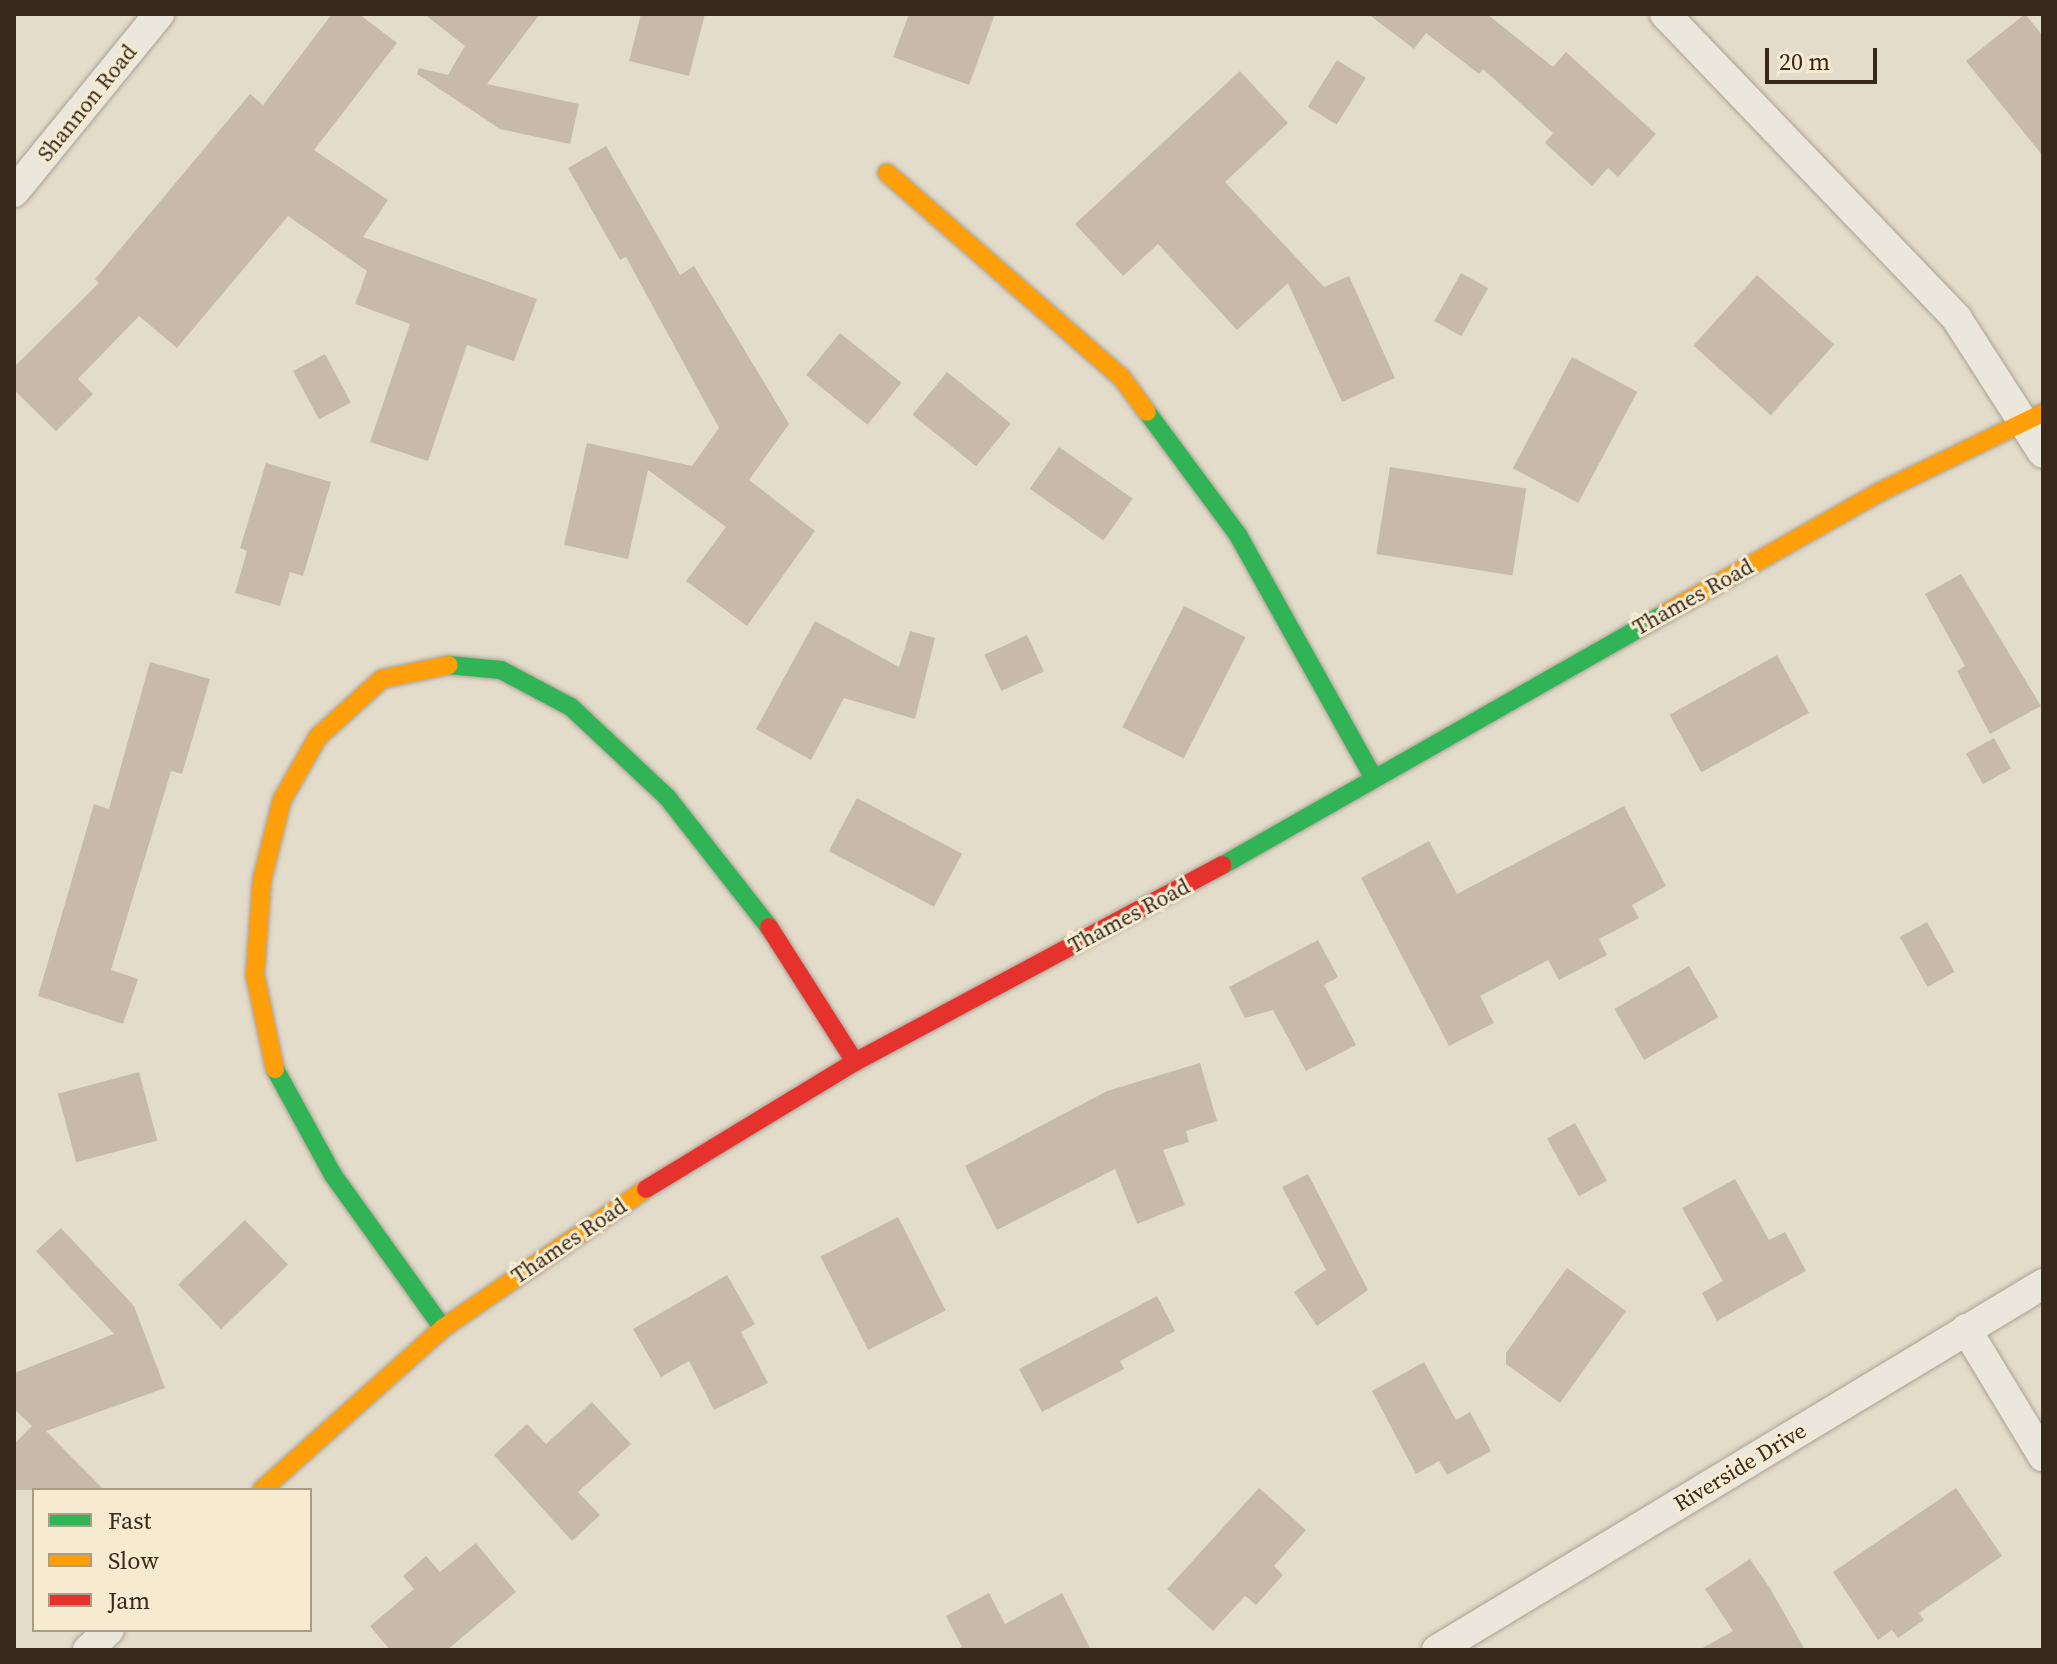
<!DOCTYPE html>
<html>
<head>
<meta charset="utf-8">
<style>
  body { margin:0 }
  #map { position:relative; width:2057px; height:1664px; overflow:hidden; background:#e4dcca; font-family:"Source Serif 4",serif }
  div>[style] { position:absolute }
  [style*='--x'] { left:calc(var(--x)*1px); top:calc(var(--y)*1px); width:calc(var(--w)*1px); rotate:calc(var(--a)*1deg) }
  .building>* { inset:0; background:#c8baab; transform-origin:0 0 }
  .roads { filter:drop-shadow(0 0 2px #a9a194) drop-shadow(0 0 2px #a9a194) }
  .street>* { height:30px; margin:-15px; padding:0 15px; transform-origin:15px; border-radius:15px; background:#ece7dd }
  .fast>* { height:18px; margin:-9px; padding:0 9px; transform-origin:9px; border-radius:9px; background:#30b455 }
  .slow>* { height:18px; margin:-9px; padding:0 9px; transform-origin:9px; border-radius:9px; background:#ff9f0a }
  .jam>* { height:18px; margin:-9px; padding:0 9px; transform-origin:9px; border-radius:9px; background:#e5322d }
  span { translate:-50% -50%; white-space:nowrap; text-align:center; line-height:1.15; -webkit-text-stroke:6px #f6ebd0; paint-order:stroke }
  .street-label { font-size:22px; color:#38291c }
  .frame { position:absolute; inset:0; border:16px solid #38291c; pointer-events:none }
  .legend { position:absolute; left:32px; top:1488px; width:280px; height:144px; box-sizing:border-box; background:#f6ebd0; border:2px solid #aa9d88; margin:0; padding:10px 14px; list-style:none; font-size:24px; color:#38291c }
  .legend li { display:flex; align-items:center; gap:16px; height:40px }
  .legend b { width:40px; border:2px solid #aa9d88 }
  .scale { position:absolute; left:1765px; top:48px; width:112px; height:36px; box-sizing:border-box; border:4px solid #38291c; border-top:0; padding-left:10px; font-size:24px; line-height:28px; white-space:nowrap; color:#38291c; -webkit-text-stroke:6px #f6ebd0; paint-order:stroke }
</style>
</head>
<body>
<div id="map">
  <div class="building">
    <div style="clip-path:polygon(332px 14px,359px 14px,397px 43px,314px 150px,388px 200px,363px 237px,537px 299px,514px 361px,467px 345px,428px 461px,370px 442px,410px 324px,355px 304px,367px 271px,288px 216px,177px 348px,139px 316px,78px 379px,93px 394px,56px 431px,14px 390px,14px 367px,99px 283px,95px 279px,250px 94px,263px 105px)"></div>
    <div style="clip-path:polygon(424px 14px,540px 14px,487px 84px,579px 104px,570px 144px,500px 129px,417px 74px,419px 68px,448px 75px,465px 46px)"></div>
    <div style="clip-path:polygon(641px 14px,705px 14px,689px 76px,629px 61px)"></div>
    <div style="clip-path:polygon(909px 14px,995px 14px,969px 85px,893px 57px)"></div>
    <div style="clip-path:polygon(1368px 14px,1487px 14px,1553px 67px,1566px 52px,1656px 134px,1618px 177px,1608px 168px,1592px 186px,1545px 143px,1553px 133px,1483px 69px,1479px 74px,1426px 33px,1414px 49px)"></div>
    <div style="clip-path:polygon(2025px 14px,2043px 36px,2043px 156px,1966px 61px)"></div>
    <div style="left:1337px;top:60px;width:34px;height:55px;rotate:32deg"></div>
    <div style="clip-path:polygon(1240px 71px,1288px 123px,1225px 182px,1324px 287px,1349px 276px,1395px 378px,1342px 402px,1288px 283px,1237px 330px,1158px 244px,1123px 276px,1075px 224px)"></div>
    <div style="clip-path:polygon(606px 146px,680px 275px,694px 266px,789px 424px,749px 480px,815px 531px,747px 626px,686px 581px,726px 527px,648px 470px,628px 559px,564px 545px,587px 443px,692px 466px,719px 428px,626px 257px,620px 260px,568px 168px)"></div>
    <div style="left:1461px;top:273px;width:31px;height:55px;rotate:29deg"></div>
    <div style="left:1757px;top:275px;width:104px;height:95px;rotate:42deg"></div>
    <div style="left:840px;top:333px;width:79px;height:54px;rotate:39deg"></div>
    <div style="left:325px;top:354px;width:55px;height:36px;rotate:62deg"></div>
    <div style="left:1572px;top:357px;width:74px;height:126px;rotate:28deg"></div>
    <div style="left:947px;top:372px;width:82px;height:55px;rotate:39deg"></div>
    <div style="left:1059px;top:447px;width:90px;height:51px;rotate:35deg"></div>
    <div style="clip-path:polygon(266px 463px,331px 482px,303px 576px,290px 572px,280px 606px,235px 593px,247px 551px,240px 548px)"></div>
    <div style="left:1390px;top:467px;width:138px;height:88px;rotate:9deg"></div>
    <div style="clip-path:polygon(1961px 574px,2041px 706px,1990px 734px,1957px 671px,1965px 666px,1925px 594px)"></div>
    <div style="left:1184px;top:606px;width:69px;height:136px;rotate:27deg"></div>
    <div style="clip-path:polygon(815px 621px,899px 667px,910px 631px,935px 638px,915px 719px,844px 698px,811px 760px,756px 729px)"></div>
    <div style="left:1027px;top:635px;width:40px;height:47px;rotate:65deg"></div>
    <div style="left:1777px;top:655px;width:66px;height:123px;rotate:61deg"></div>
    <div style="clip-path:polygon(150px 662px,210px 679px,182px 774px,171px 771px,111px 970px,138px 979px,123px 1024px,38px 996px,94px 804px,109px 809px)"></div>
    <div style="left:1994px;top:738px;width:35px;height:32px;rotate:61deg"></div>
    <div style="left:857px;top:798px;width:119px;height:60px;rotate:28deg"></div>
    <div style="clip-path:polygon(1624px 806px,1666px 886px,1632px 905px,1639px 918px,1599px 939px,1607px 955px,1559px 980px,1548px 960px,1480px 996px,1494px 1023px,1449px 1046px,1361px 878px,1429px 841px,1457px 894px)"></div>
    <div style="left:1927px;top:922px;width:57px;height:31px;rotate:61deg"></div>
    <div style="clip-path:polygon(1318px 940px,1338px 977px,1324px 985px,1356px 1045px,1306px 1071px,1273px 1010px,1245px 1018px,1229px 987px)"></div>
    <div style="left:1689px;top:966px;width:59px;height:86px;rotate:60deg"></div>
    <div style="clip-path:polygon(1200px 1063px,1217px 1121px,1186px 1131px,1189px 1142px,1163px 1150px,1185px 1205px,1137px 1224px,1115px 1169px,997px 1230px,965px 1166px,1107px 1091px)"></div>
    <div style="left:139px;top:1072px;width:71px;height:84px;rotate:75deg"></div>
    <div style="left:1575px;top:1123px;width:66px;height:32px;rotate:61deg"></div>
    <div style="clip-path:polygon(1308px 1174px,1368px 1290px,1317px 1326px,1294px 1292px,1326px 1270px,1282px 1187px)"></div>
    <div style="clip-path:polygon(1735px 1179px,1769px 1240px,1785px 1232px,1806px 1271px,1717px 1321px,1702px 1293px,1723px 1281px,1682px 1208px)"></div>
    <div style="left:898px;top:1217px;width:105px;height:87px;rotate:63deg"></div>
    <div style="left:245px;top:1220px;width:62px;height:93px;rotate:46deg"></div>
    <div style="clip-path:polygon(61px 1228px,134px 1306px,165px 1388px,46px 1431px,104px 1490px,14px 1490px,14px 1444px,32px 1426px,14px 1409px,14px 1373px,114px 1334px,36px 1251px)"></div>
    <div style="clip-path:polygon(1567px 1268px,1626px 1311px,1560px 1403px,1506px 1364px,1506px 1353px)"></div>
    <div style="clip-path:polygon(727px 1275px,755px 1324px,741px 1332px,768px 1383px,714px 1410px,689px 1361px,661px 1377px,633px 1329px)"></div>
    <div style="clip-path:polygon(1157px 1296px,1175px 1331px,1120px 1361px,1124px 1369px,1042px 1412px,1019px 1369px)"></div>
    <div style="clip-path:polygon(1424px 1362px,1456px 1420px,1470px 1412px,1491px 1451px,1447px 1475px,1439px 1461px,1416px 1474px,1372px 1391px)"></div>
    <div style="clip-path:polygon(592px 1402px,631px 1444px,578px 1492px,600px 1515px,572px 1541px,494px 1455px,527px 1424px,546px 1444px)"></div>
    <div style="clip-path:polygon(1259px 1488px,1306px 1530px,1274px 1566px,1283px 1575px,1256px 1605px,1245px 1596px,1213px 1631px,1167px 1589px)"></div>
    <div style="clip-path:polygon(1956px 1488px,2002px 1556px,1919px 1613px,1924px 1620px,1898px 1638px,1892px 1630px,1878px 1640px,1833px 1572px)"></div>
    <div style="clip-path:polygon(476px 1543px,516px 1592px,447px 1650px,390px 1650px,370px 1626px,414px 1589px,403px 1576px,426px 1556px,440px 1572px)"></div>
    <div style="clip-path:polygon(1750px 1559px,1771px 1590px,1805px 1650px,1699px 1650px,1733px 1631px,1705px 1589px)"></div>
    <div style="clip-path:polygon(989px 1593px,1005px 1624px,1062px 1593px,1091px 1650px,955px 1650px,962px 1647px,946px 1616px)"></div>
  </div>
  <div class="roads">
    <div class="street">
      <div style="--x:1665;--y:14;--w:422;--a:46.2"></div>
      <div style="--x:1957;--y:319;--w:159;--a:57.3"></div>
      <div style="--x:14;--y:192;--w:230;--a:-50.8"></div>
      <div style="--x:1966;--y:1329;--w:149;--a:58.8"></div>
      <div style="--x:88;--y:1650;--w:29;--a:-44"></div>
      <div style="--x:1437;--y:1650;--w:708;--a:-31.13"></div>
    </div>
    <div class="fast">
      <div style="--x:1147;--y:412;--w:153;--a:53.5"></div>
      <div style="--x:1238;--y:535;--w:275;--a:60.8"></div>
      <div style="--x:449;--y:665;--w:52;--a:5.5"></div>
      <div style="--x:501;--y:670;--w:79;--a:27.9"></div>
      <div style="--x:571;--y:707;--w:132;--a:43.2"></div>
      <div style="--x:667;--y:797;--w:165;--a:51.9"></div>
      <div style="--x:1223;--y:865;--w:512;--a:-29.62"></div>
      <div style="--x:275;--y:1069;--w:121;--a:61.3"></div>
      <div style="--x:333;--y:1175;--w:188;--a:54.3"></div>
    </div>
    <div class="slow">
      <div style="--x:887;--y:173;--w:312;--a:41.1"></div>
      <div style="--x:1122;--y:378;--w:42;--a:53.7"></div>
      <div style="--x:1668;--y:612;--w:244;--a:-29.5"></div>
      <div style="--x:1880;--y:492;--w:181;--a:-25.9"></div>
      <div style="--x:275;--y:1069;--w:96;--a:-102"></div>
      <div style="--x:255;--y:975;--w:95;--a:-85.8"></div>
      <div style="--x:262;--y:880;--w:82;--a:-76"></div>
      <div style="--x:282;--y:800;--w:73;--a:-60.3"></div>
      <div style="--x:318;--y:737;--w:86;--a:-42.2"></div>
      <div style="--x:382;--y:679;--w:68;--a:-11.8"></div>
      <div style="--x:262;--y:1490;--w:243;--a:-41.8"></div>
      <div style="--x:443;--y:1328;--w:246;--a:-34.4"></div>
    </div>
    <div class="jam">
      <div style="--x:769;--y:927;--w:160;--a:57.5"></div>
      <div style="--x:646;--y:1189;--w:245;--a:-31.3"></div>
      <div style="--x:855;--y:1062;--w:417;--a:-28.2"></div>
    </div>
  </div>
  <div class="street-label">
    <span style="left:87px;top:103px;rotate:-51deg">Shannon Road</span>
    <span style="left:1693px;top:597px;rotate:-29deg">Thames Road</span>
    <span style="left:1129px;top:916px;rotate:-28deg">Thames Road</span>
    <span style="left:569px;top:1241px;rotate:-34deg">Thames Road</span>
    <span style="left:1740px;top:1467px;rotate:-31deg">Riverside Drive</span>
  </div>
  <div class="frame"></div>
  <ul class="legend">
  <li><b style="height:10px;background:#30b455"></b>Fast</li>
  <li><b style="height:10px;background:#ff9f0a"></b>Slow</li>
  <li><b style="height:10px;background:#e5322d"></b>Jam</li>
  </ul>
  <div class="scale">20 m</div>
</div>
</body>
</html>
